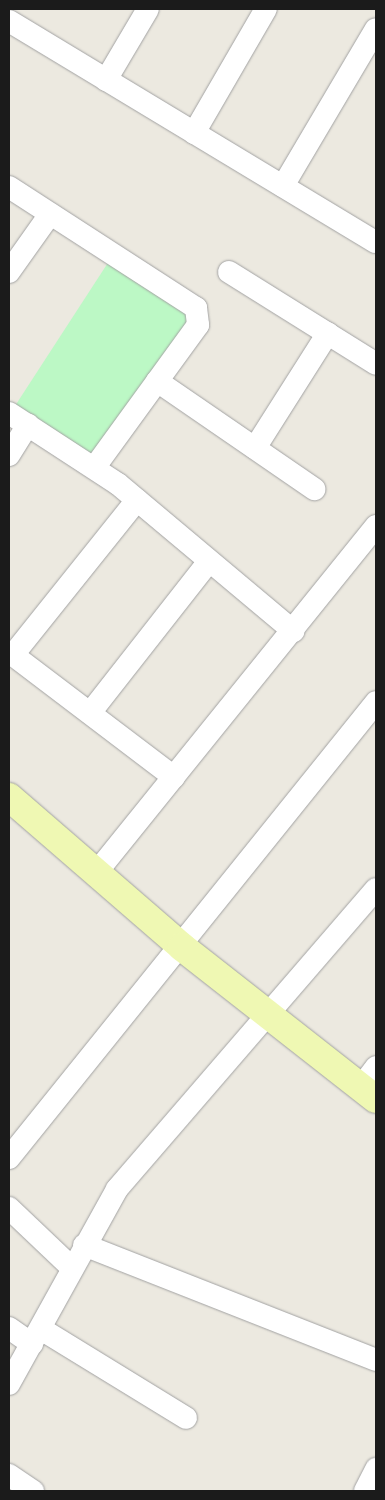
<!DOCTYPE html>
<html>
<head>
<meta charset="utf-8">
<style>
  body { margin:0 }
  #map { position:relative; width:385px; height:1500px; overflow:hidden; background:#ece9e0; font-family:Raleway,sans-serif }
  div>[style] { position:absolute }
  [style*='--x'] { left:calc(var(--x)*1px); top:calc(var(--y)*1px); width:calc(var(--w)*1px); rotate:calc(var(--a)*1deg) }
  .park>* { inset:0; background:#bcf8c5; transform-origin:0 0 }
  .roads { filter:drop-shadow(0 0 1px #a2a2a2) drop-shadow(0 0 1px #a2a2a2) }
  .street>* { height:22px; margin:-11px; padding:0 11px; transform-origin:11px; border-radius:11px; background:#fff }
  .secondary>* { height:28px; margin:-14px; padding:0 14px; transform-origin:14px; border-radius:14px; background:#eff8b3 }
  span { translate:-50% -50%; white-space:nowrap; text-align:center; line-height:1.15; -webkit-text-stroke:4px #fff; paint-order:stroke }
  .frame { position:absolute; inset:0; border:10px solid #1b1b1b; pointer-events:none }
</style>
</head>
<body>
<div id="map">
  <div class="park">
    <div style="left:113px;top:255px;width:98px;height:189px;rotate:33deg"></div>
  </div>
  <div class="roads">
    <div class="street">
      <div style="--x:9;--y:21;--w:428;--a:31.1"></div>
      <div style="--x:106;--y:80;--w:82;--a:-59.4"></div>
      <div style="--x:194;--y:133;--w:143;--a:-59.9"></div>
      <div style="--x:283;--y:186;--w:182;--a:-59.4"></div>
      <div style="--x:9;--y:187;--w:223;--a:32.9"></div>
      <div style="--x:196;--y:308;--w:17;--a:83"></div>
      <div style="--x:198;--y:325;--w:175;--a:126"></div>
      <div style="--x:9;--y:272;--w:71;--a:-54.7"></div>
      <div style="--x:229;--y:272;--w:173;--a:32"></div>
      <div style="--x:157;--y:381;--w:191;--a:34.5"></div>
      <div style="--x:9;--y:413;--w:130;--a:33.1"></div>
      <div style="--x:118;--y:484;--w:229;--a:40"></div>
      <div style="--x:255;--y:448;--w:136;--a:-57.6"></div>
      <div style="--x:9;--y:455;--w:36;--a:-58"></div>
      <div style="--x:137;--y:500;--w:198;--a:128.7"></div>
      <div style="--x:13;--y:655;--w:202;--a:37.2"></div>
      <div style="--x:90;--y:713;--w:193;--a:-51.9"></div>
      <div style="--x:96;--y:873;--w:446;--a:-51.1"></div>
      <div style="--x:361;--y:1087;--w:25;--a:-53"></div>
      <div style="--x:9;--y:1158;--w:585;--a:-51.17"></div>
      <div style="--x:9;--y:1208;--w:87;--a:43.6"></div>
      <div style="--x:84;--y:1245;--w:314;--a:21.5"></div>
      <div style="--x:9;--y:1328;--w:28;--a:35"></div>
      <div style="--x:41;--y:1329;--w:170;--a:31.5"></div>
      <div style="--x:9;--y:1384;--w:223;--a:-61"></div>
      <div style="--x:117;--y:1189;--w:396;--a:-49.2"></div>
      <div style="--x:9;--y:1475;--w:29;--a:34"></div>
      <div style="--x:365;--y:1491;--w:25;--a:-63"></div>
    </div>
    <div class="secondary">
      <div style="--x:9;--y:797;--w:229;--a:40.9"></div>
      <div style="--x:182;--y:947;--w:246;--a:38.1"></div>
    </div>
  </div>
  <div class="frame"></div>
</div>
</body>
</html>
